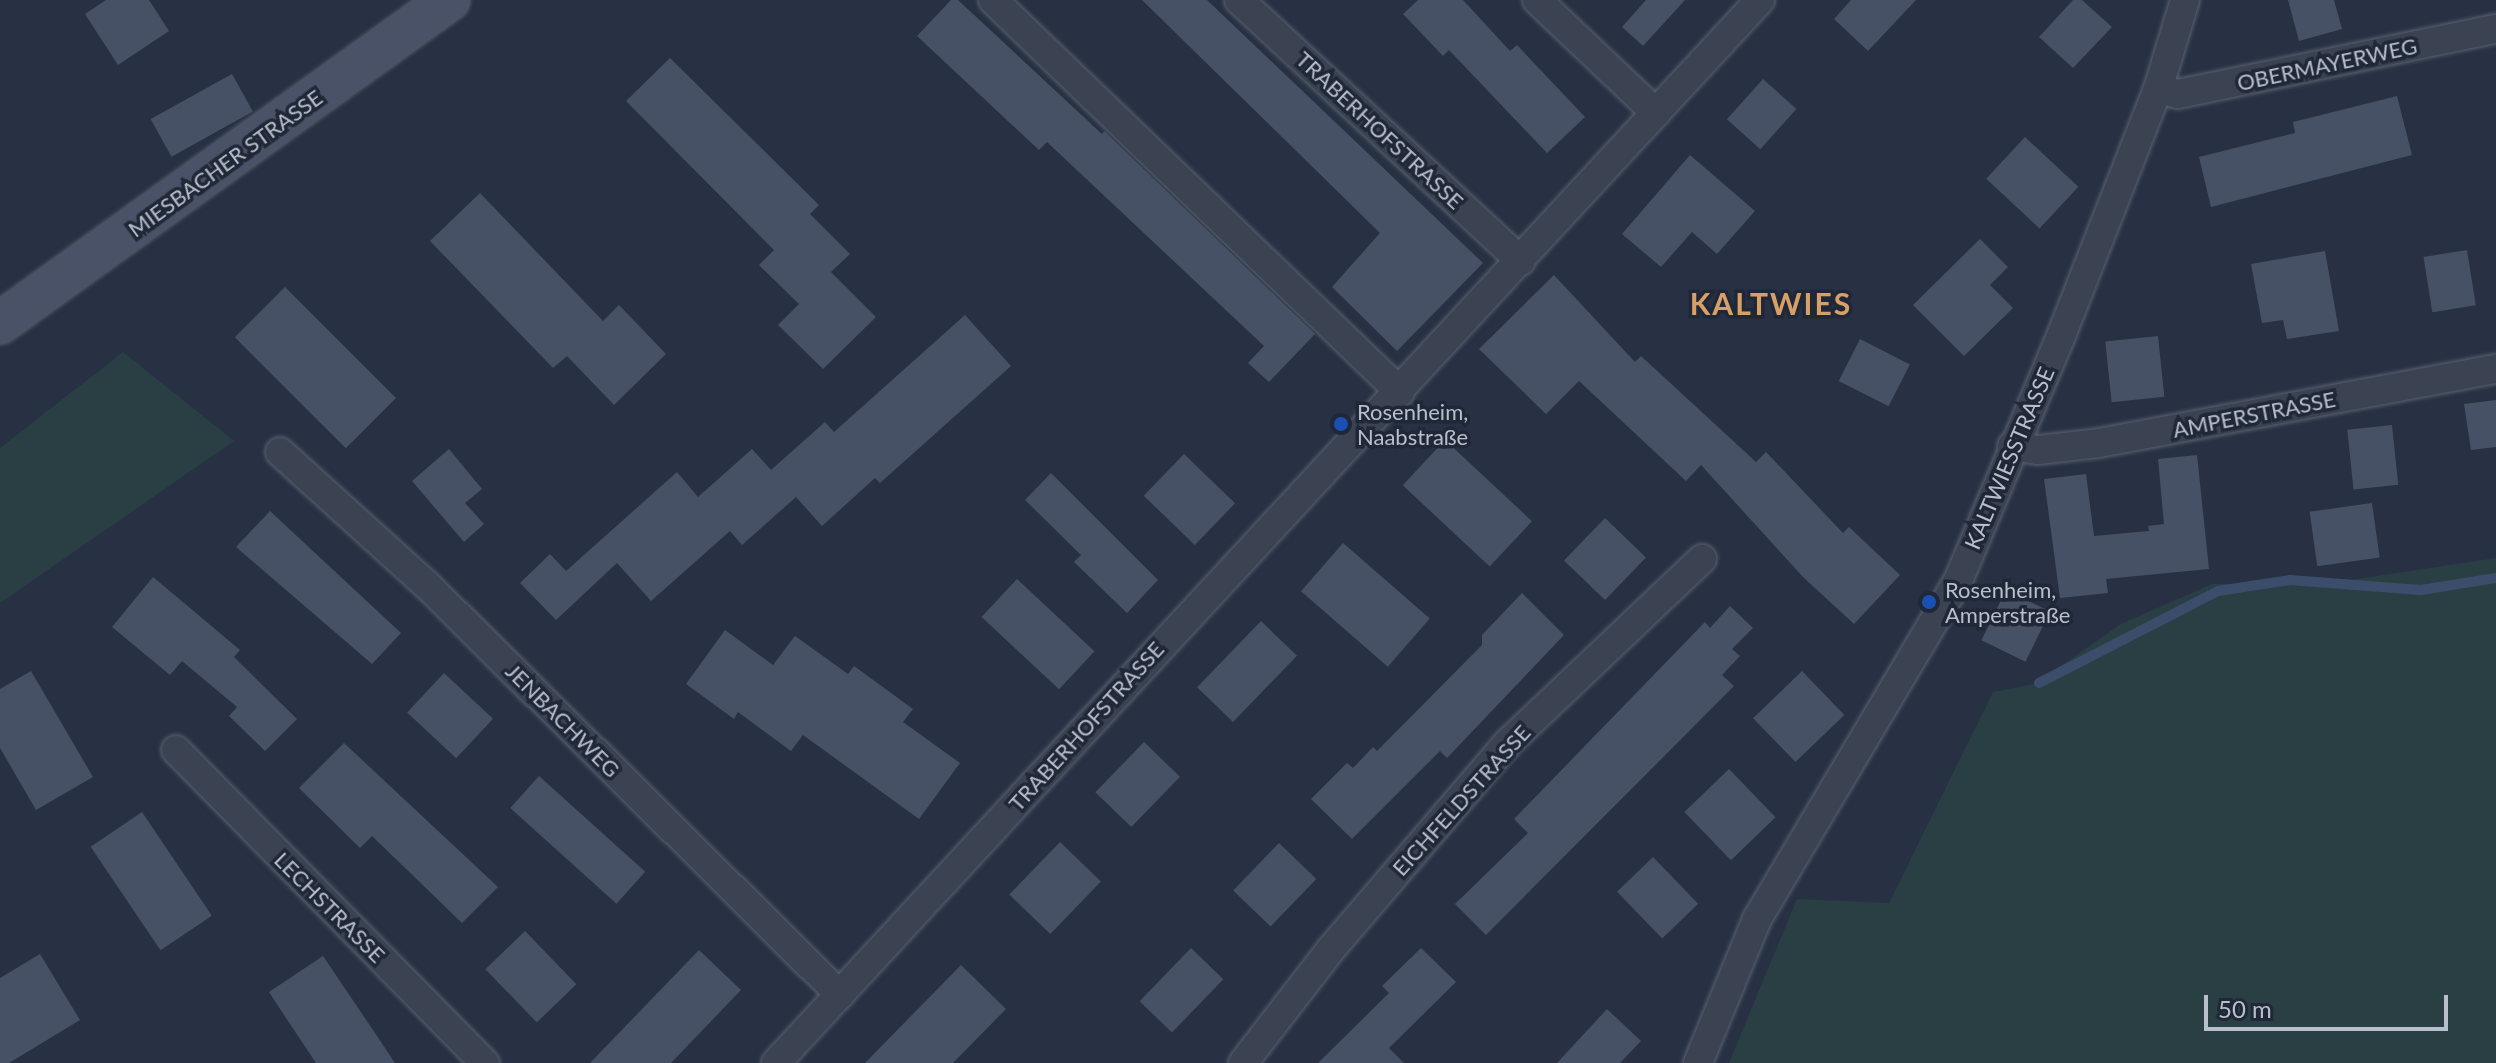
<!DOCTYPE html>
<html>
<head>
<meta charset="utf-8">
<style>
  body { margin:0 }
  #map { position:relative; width:2496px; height:1063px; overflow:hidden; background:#273143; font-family:Lato,sans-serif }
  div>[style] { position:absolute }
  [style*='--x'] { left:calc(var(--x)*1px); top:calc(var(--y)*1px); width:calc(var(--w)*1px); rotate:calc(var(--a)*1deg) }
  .green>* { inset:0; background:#293f44 }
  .stream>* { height:10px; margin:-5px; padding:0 5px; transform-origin:5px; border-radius:5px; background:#3c4d6c }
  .building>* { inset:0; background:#465165; transform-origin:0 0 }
  .roads { filter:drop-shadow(0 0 2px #596170) drop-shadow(0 0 2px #596170) }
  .street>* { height:28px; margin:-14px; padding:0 14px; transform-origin:14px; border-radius:14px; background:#3b4353 }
  .secondary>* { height:40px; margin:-20px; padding:0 20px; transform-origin:20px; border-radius:20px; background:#495266 }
  .dots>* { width:22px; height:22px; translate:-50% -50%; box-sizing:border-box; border:4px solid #202838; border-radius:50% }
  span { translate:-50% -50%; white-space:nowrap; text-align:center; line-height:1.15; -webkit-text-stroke:7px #202838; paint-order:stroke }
  .street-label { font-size:22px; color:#b8bfcc }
  .poi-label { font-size:22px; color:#b8bfcc }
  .left { translate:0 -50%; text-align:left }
  .district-label { font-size:30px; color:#d8a068; font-weight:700; letter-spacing:2px }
  .scale { position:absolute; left:2204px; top:995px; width:244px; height:36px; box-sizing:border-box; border:4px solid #b8bfcc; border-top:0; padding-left:10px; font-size:24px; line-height:28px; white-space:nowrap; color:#b8bfcc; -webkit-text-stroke:6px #202838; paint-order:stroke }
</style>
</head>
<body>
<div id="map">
  <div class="green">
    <div style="clip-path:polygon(123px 352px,234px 441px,0 603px,0 448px)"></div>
    <div style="clip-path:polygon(2496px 558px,2496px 1063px,1729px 1063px,1797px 899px,1889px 903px,1993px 692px,2035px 684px,2121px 624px,2212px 584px,2325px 584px)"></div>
  </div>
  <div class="stream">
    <div style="--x:2039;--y:683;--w:201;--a:-27.2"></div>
    <div style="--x:2218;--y:591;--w:73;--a:-8.7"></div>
    <div style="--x:2290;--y:580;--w:131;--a:4.4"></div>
    <div style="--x:2421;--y:590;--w:76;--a:-9.1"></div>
  </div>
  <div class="building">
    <div style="clip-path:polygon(106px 0,149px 0,169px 31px,118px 65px,85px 14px)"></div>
    <div style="clip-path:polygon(951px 0,958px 0,1102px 134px,1104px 131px,1315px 334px,1269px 382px,1248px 363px,1264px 346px,1047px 142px,1039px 150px,917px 36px)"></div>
    <div style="clip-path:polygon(1142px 0,1207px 0,1483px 263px,1397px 351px,1332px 287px,1380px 233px)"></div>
    <div style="clip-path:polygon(1418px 0,1463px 0,1510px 51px,1517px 45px,1585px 117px,1547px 153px,1449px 50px,1443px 56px,1403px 14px)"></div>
    <div style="clip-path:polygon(1646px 0,1685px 0,1643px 46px,1622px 27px)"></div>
    <div style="clip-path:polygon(1851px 0,1916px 0,1868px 51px,1834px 19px)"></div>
    <div style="clip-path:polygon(2073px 0,2082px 0,2112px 27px,2073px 68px,2039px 37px)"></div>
    <div style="clip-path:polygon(2288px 0,2334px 0,2342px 29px,2299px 41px)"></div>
    <div style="clip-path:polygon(670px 58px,819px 205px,810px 214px,850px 254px,831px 272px,876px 317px,823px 369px,778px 325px,799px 304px,759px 265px,774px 250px,626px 101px)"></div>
    <div style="left:232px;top:74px;width:43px;height:93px;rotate:61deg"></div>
    <div style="left:1763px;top:79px;width:45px;height:54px;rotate:42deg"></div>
    <div style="clip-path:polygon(2397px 96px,2412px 155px,2211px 207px,2199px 157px,2295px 133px,2293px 122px)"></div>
    <div style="left:2025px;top:137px;width:73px;height:57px;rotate:43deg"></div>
    <div style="clip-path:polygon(1690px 155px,1755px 211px,1717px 254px,1692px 232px,1661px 267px,1622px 234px)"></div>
    <div style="clip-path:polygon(480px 193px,603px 321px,619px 305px,666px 354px,614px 405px,567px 356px,553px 368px,430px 241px)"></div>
    <div style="clip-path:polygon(1980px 239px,2008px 267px,1990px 285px,2013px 308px,1964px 356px,1913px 305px)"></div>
    <div style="left:2467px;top:250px;width:56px;height:44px;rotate:81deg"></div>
    <div style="clip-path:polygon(2325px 251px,2339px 331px,2287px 339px,2283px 320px,2262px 323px,2251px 264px)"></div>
    <div style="clip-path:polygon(1554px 275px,1635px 362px,1641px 356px,1756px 462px,1766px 452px,1843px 533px,1849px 527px,1900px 575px,1854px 624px,1803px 577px,1701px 465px,1686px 481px,1579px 381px,1546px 414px,1479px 349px)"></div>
    <div style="left:285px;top:287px;width:157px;height:71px;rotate:45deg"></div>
    <div style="clip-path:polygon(965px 315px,1011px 366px,880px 483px,875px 478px,822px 526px,796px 497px,742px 545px,730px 531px,651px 601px,617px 563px,556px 620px,520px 583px,550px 554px,566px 571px,677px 472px,698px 497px,752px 449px,771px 470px,825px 422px,834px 432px)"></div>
    <div style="left:2158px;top:336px;width:61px;height:53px;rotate:84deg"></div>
    <div style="left:1860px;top:339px;width:56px;height:47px;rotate:27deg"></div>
    <div style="clip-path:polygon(2496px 400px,2496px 447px,2471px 450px,2464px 404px)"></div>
    <div style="left:2392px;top:425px;width:60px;height:45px;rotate:84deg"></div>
    <div style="left:1445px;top:440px;width:119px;height:62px;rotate:43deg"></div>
    <div style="clip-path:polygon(449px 449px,482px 489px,465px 503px,484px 524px,464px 542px,412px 481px)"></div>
    <div style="left:1184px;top:454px;width:71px;height:58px;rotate:44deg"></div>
    <div style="clip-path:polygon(2197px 455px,2209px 569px,2106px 579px,2108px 593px,2060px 598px,2044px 479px,2086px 474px,2094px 536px,2149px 531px,2148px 526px,2164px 524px,2158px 459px)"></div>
    <div style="clip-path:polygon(1051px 473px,1158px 580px,1127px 613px,1074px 562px,1081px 555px,1025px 500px)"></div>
    <div style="left:2372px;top:503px;width:55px;height:63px;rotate:82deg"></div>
    <div style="clip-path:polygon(270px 511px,401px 633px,372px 664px,236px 547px)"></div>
    <div style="left:1605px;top:518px;width:57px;height:59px;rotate:44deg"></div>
    <div style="left:1343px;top:543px;width:115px;height:64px;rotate:41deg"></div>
    <div style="clip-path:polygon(153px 577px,240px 650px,234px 657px,297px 719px,265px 751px,229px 716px,237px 707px,182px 661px,170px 675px,112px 627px)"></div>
    <div style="left:1017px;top:579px;width:106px;height:52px;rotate:43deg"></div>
    <div style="left:2006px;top:590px;width:49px;height:56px;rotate:26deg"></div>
    <div style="clip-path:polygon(1522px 593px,1564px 635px,1447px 758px,1440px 751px,1352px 839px,1311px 799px,1347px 763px,1353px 768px,1373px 747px,1377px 751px,1482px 645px,1482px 635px)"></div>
    <div style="clip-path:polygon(1730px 606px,1753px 628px,1732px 649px,1740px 656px,1722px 675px,1734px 686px,1486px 935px,1455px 904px,1528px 833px,1514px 819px,1705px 622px,1710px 628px)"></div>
    <div style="left:1261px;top:621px;width:50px;height:92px;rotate:44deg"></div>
    <div style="clip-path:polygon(725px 630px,773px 665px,795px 636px,848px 674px,854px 666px,913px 709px,903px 722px,960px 763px,919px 819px,803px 735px,791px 751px,738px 712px,734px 719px,686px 684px)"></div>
    <div style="clip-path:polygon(31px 671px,93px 777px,36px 810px,0 748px,0 689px)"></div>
    <div style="left:1802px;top:671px;width:61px;height:68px;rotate:46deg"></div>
    <div style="left:444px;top:673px;width:67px;height:54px;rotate:43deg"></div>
    <div style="left:1144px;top:742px;width:50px;height:70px;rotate:44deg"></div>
    <div style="clip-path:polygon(344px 743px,498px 887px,462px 923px,372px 836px,360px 848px,299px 788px)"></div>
    <div style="left:1729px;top:769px;width:67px;height:62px;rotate:46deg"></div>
    <div style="left:539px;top:776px;width:143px;height:43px;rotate:42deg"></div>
    <div style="left:142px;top:812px;width:125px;height:62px;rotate:56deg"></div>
    <div style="left:1060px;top:842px;width:57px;height:73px;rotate:44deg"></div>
    <div style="left:1279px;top:843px;width:52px;height:66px;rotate:44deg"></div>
    <div style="left:1653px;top:857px;width:65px;height:50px;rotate:46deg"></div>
    <div style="left:525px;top:931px;width:74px;height:55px;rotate:46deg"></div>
    <div style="left:1191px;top:948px;width:45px;height:74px;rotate:44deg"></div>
    <div style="clip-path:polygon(1421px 948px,1456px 982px,1389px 1048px,1404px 1063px,1318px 1063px,1389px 993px,1382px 986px)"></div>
    <div style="clip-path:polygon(699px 950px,741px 990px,671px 1063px,590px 1063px)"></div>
    <div style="clip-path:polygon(40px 954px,80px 1020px,9px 1063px,0 1063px,0 978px)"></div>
    <div style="clip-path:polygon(323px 956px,375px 1033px,395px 1063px,316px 1063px,286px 1018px,269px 992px)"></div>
    <div style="clip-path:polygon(961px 965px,1006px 1009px,953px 1063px,865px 1063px)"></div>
    <div style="clip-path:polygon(1607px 1009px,1641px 1041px,1620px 1063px,1557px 1063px)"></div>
  </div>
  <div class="roads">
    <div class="street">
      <div style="--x:993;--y:0;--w:565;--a:43.92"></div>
      <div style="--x:1239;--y:0;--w:384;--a:42.8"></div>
      <div style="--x:1537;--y:0;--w:164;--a:43.5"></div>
      <div style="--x:2158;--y:89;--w:21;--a:14"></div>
      <div style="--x:2178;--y:94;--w:325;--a:-11.6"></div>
      <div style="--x:2012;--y:446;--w:26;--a:9"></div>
      <div style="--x:2038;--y:450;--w:61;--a:-6.5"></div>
      <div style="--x:2099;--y:443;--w:404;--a:-10.6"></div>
      <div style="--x:280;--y:452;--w:201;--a:42.2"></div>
      <div style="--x:429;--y:587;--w:579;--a:44.79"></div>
      <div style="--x:176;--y:750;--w:440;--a:45.4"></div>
      <div style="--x:776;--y:1063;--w:1449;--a:-47.21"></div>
      <div style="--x:1243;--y:1063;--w:145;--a:-52.3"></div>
      <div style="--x:1332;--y:948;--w:269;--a:-49.4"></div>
      <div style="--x:1507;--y:744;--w:269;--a:-43.5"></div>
      <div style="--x:1698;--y:1063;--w:156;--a:-67.7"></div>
      <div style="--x:1757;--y:919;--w:393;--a:-59.3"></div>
      <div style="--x:1958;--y:581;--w:266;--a:-67.2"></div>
      <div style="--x:2061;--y:336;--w:265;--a:-68.6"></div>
      <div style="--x:2158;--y:89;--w:93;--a:-73.1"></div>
    </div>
    <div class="secondary">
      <div style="--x:0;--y:323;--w:553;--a:-35.73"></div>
    </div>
  </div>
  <div class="dots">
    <div style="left:1341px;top:424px;background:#1a4fb4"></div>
    <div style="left:1929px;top:602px;background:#1a4fb4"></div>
  </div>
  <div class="street-label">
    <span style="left:2327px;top:64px;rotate:-12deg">OBERMAYERWEG</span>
    <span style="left:1380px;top:130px;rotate:43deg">TRABERHOFSTRASSE</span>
    <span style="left:225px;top:163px;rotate:-36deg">MIESBACHER STRASSE</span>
    <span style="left:2254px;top:414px;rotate:-11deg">AMPERSTRASSE</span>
    <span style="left:2009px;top:458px;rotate:-67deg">KALTWIESSTRASSE</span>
    <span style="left:563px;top:720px;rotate:45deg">JENBACHWEG</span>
    <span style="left:1086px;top:726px;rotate:-48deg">TRABERHOFSTRASSE</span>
    <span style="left:1461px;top:800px;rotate:-48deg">EICHFELDSTRASSE</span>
    <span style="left:330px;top:907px;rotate:45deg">LECHSTRASSE</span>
  </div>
  <div class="poi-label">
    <span class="left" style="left:1357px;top:424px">Rosenheim,<br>Naabstraße</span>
    <span class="left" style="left:1945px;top:602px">Rosenheim,<br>Amperstraße</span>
  </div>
  <div class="district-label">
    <span style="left:1771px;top:303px">KALTWIES</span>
  </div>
  <div class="scale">50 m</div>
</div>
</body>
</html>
